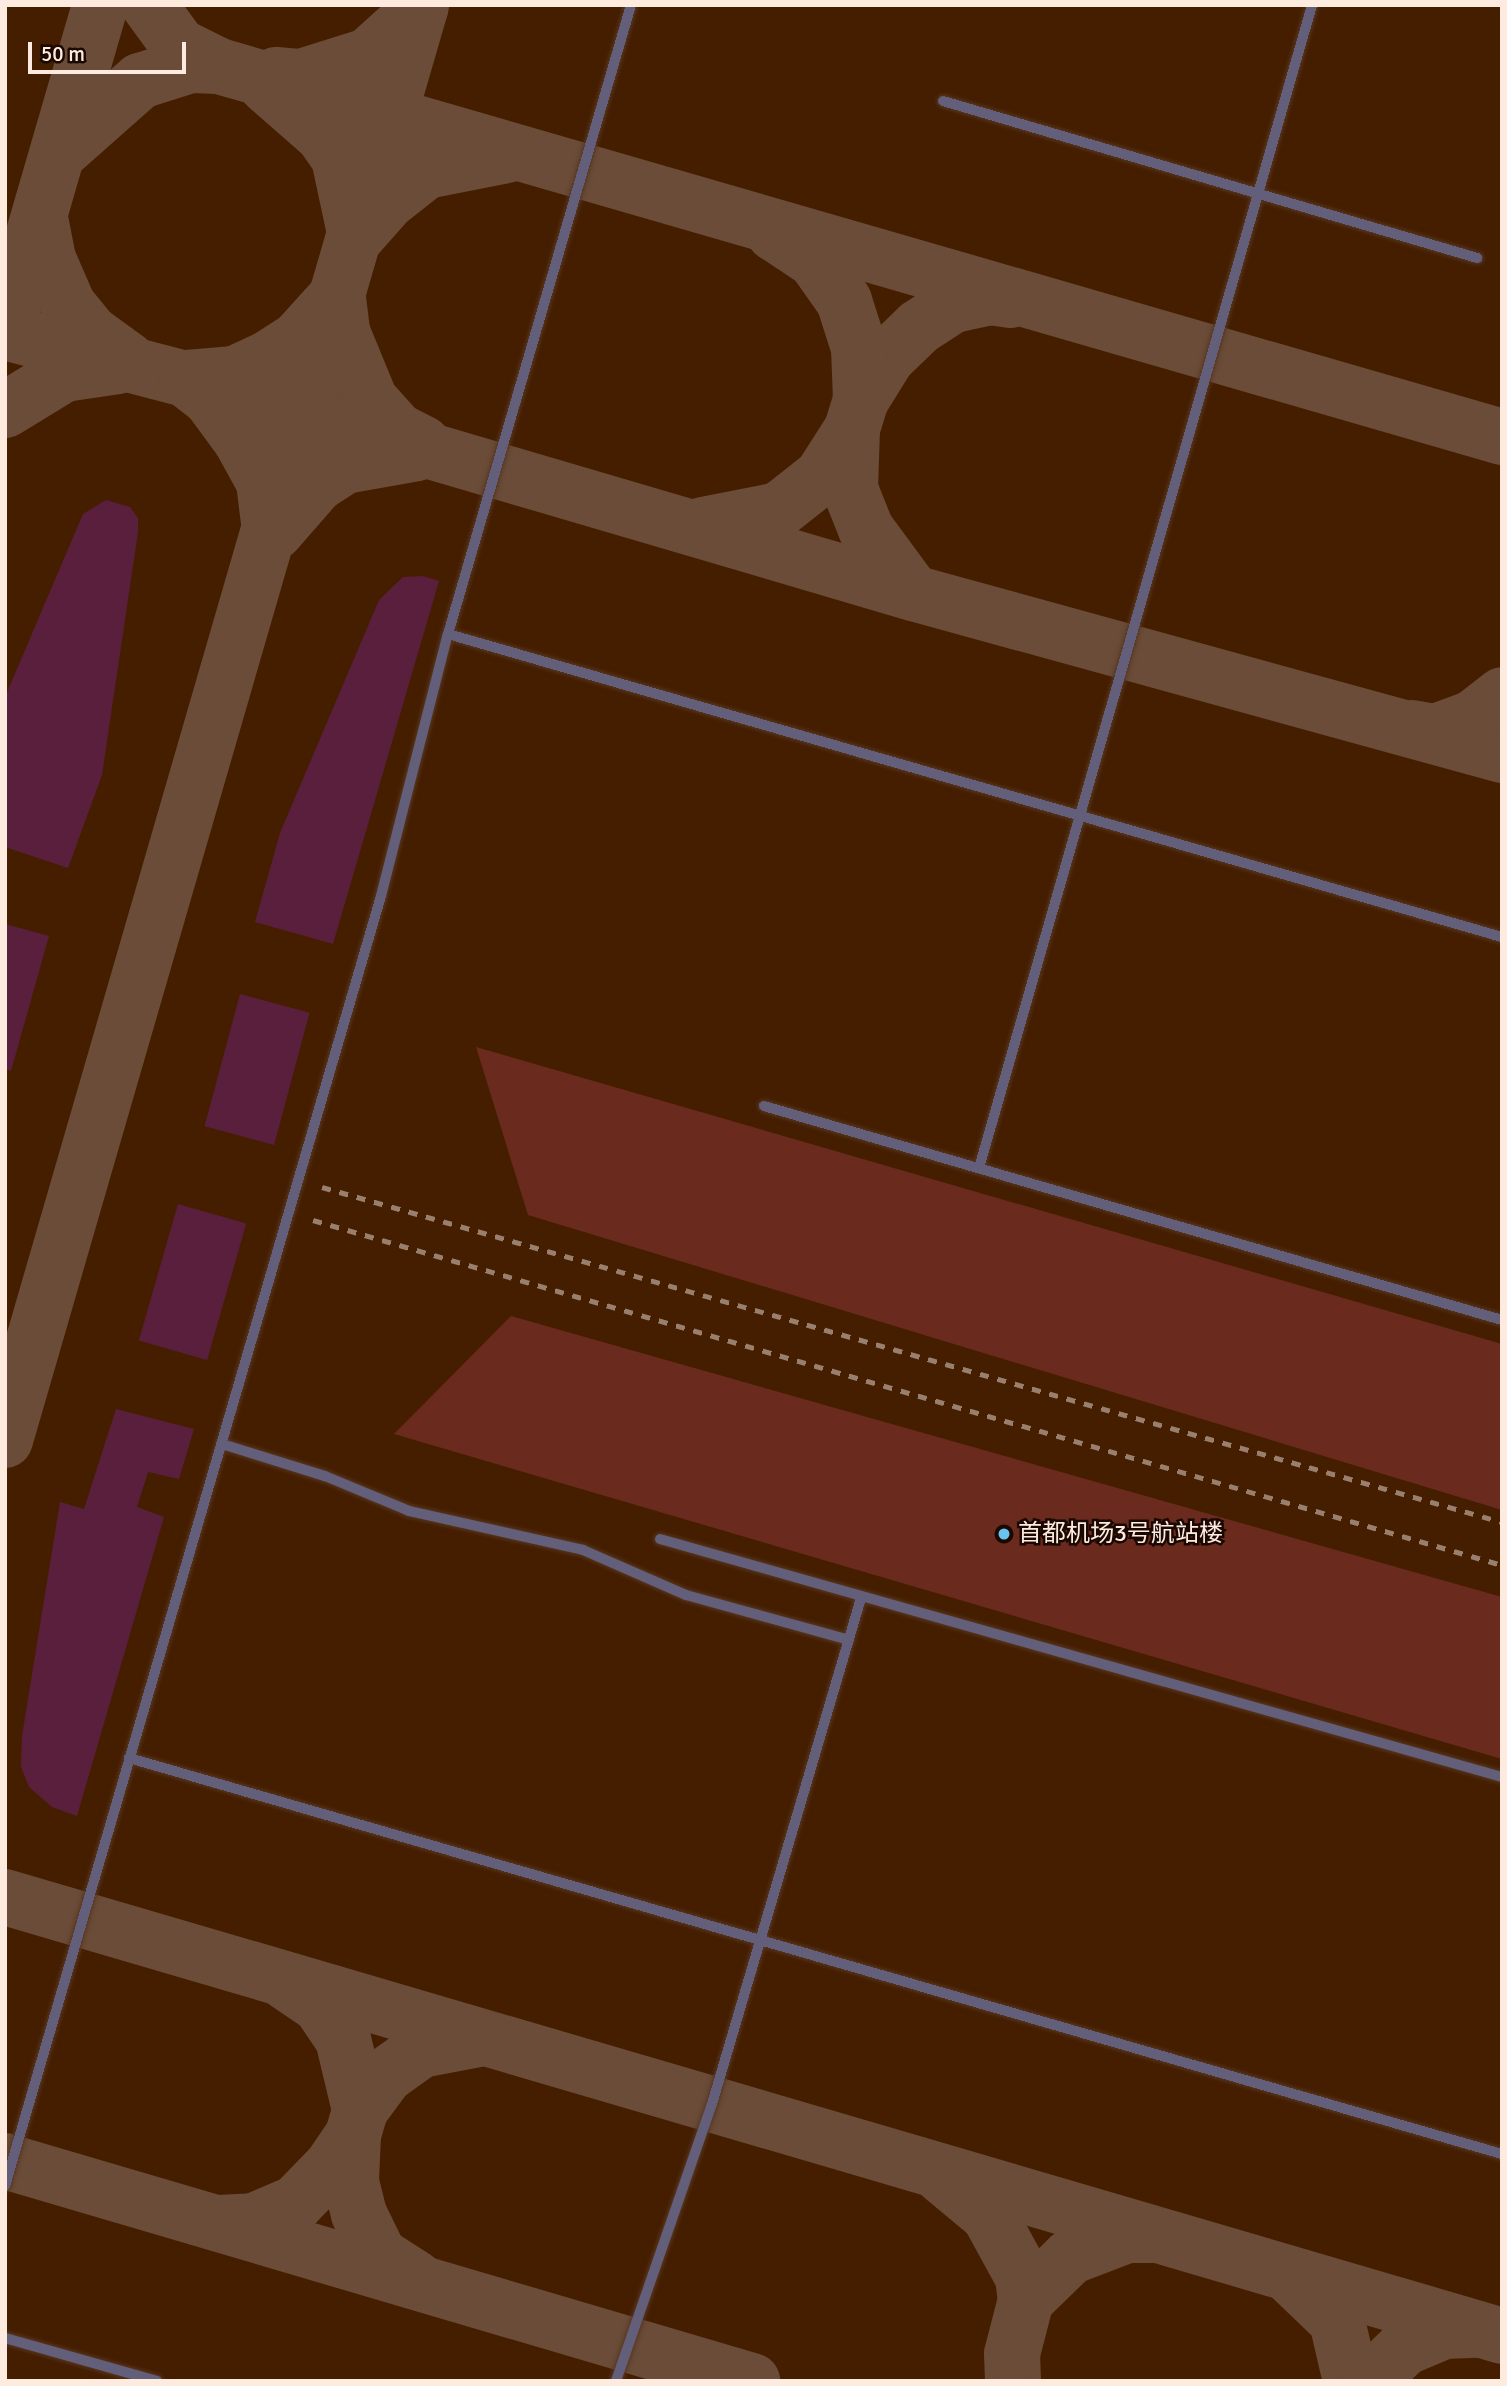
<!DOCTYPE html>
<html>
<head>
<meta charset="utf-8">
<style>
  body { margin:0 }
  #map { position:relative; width:1507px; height:2386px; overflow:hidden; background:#3c1a02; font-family:Signika,"Noto Sans SC",sans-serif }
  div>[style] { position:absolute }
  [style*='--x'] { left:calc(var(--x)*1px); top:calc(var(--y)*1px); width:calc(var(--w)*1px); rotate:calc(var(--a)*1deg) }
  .built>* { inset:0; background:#451e00; transform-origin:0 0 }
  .green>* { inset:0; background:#5a1f3c; transform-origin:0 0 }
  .taxiway>* { height:56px; margin:-28px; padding:0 28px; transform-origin:28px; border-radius:28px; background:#6a4c38 }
  .building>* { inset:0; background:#6a2a1e }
  .roads { filter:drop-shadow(0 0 2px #573721) drop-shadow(0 0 2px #573721) }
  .service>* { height:10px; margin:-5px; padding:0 5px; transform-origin:5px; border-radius:5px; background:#635f7a }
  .rail>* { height:5px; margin-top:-2.5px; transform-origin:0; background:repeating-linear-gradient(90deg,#997f6d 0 9px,transparent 0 18px) }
  .dots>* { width:19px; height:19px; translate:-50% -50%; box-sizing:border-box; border:4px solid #1b0800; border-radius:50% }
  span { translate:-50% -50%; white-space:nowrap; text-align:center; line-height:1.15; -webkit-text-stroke:5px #1b0800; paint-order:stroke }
  .poi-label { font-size:24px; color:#fdebe0 }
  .left { translate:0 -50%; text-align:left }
  .frame { position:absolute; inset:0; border:7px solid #fdebe0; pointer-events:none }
  .scale { position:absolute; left:28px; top:42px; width:158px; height:32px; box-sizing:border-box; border:4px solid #fdebe0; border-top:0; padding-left:9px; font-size:21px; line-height:24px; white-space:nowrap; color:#fdebe0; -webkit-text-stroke:5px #1b0800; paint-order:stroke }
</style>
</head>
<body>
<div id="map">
  <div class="built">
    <div style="left:5px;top:5px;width:1497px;height:2376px"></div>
  </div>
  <div class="green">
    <div style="clip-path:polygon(106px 500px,130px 507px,138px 518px,138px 532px,102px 775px,68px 868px,5px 847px,5px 697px,83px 514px)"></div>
    <div style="clip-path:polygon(423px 576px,439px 581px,333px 944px,255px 922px,280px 833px,379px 600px,403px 577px)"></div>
    <div style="clip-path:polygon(5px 924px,49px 936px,11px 1071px,5px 1069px)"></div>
    <div style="left:240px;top:994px;width:72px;height:137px;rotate:15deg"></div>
    <div style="left:178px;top:1204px;width:71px;height:142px;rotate:16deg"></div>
    <div style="clip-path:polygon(116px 1409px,194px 1429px,179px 1479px,148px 1472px,137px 1507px,164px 1517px,77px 1816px,52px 1807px,29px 1787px,21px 1767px,22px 1736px,60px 1502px,84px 1509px)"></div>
  </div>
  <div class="taxiway">
    <div style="--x:149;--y:5;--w:51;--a:53.8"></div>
    <div style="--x:179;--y:46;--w:45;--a:26.6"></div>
    <div style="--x:219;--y:66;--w:1336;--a:16.13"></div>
    <div style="--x:276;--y:75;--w:25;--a:5"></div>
    <div style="--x:301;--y:77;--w:70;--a:-17.4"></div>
    <div style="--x:368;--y:56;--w:70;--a:-42.1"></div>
    <div style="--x:267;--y:86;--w:74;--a:41.2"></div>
    <div style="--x:323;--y:135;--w:28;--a:55"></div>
    <div style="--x:339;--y:158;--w:72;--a:77.9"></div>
    <div style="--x:61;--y:151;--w:106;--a:-41.5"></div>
    <div style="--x:140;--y:81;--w:53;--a:-17.4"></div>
    <div style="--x:191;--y:65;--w:28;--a:2"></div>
    <div style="--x:41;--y:223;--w:37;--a:79"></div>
    <div style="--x:48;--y:259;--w:50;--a:66.5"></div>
    <div style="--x:68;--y:305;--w:36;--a:51"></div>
    <div style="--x:91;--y:333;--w:46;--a:36.1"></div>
    <div style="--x:357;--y:236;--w:47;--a:-48.5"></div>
    <div style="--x:388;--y:201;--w:48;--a:-38.3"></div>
    <div style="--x:426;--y:171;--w:83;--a:-11.2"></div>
    <div style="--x:338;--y:298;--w:34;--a:83"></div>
    <div style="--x:342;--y:332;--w:74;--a:67.6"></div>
    <div style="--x:370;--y:400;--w:42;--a:47.9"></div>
    <div style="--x:398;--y:431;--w:28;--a:27"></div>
    <div style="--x:5;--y:332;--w:186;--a:14.6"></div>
    <div style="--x:185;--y:379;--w:759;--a:16.38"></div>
    <div style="--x:913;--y:593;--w:611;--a:15.38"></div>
    <div style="--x:5;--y:333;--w:341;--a:-73.8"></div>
    <div style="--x:187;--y:378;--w:48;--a:-4.8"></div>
    <div style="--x:235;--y:374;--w:38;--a:-25"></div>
    <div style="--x:269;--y:358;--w:35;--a:-33"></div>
    <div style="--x:298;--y:339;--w:58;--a:-47.8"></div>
    <div style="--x:188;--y:381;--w:28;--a:38"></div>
    <div style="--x:210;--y:398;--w:52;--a:53.6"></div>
    <div style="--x:241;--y:440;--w:48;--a:61.3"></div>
    <div style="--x:264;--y:482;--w:49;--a:83"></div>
    <div style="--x:861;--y:400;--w:49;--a:-58.2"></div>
    <div style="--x:887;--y:358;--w:45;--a:-44.1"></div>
    <div style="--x:919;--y:327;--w:40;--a:-32.9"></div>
    <div style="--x:953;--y:305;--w:38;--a:-12"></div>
    <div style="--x:990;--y:297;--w:21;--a:8"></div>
    <div style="--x:5;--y:410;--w:69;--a:-31.4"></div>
    <div style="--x:64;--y:374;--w:55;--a:-8.4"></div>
    <div style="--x:852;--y:429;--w:60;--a:91.9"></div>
    <div style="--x:850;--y:489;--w:43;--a:68.2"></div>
    <div style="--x:866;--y:529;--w:79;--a:53.7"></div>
    <div style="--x:703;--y:525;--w:77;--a:-11.2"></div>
    <div style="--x:779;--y:510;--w:55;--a:-38.3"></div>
    <div style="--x:822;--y:476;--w:56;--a:-57.4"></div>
    <div style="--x:852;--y:429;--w:30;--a:-73"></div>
    <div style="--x:861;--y:400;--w:52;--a:-92.2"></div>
    <div style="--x:859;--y:348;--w:49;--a:-107.7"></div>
    <div style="--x:844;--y:301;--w:50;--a:-125.3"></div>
    <div style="--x:815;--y:260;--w:49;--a:-146.6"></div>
    <div style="--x:275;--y:532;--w:64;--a:-48.8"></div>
    <div style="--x:317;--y:484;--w:33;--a:-33"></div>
    <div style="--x:345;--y:466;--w:73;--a:-10.2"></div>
    <div style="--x:1412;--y:728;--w:23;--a:10"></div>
    <div style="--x:1435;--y:732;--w:40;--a:-20.2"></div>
    <div style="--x:1473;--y:718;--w:37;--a:-38"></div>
    <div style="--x:5;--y:1440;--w:1494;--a:-73.83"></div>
    <div style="--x:5;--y:1897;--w:1560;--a:16.34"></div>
    <div style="--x:286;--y:1982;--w:41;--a:34.1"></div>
    <div style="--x:320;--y:2005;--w:41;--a:55.9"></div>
    <div style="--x:343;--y:2039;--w:73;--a:76.5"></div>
    <div style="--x:5;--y:2161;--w:779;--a:16.41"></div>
    <div style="--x:942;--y:2176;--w:61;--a:39.7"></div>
    <div style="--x:989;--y:2215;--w:71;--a:61.3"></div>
    <div style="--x:1023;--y:2277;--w:23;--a:83"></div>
    <div style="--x:218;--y:2223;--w:36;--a:-3"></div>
    <div style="--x:254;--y:2221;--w:46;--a:-23.2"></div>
    <div style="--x:296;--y:2203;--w:52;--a:-45.8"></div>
    <div style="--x:332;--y:2166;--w:37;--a:-56"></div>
    <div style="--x:1287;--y:2273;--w:69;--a:43.8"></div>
    <div style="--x:1337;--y:2321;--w:62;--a:76.9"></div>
    <div style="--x:415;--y:2278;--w:43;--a:-147.4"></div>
    <div style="--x:379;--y:2255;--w:46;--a:-116"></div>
    <div style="--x:359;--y:2214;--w:34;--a:-104"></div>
    <div style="--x:351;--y:2181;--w:46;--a:-87.5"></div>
    <div style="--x:353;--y:2135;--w:26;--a:-74"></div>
    <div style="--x:360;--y:2110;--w:44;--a:-53.4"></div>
    <div style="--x:386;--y:2075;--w:43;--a:-35.5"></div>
    <div style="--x:421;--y:2050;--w:64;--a:-10.8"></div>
    <div style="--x:1013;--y:2381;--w:27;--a:-92"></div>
    <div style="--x:1012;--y:2354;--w:56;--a:-75.5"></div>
    <div style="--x:1026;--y:2300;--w:62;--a:-44.3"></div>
    <div style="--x:1070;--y:2257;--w:61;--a:-21.1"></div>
    <div style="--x:1127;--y:2235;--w:28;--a:0"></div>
    <div style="--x:1370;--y:2381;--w:47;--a:-44.1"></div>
    <div style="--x:1404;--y:2348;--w:43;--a:-23"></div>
    <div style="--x:1444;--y:2331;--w:32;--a:-2"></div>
  </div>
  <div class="building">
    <div style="clip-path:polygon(476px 1047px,1502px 1344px,1502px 1510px,528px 1215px)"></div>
    <div style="clip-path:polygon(511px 1316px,1502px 1597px,1502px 1759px,394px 1434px)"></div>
  </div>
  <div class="roads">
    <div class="service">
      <div style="--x:943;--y:101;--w:557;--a:16.38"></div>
      <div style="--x:448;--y:634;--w:1097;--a:16.04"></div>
      <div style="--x:764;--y:1106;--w:768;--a:16.17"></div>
      <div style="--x:979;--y:1168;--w:1210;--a:-74.02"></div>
      <div style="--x:222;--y:1444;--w:108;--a:17.3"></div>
      <div style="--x:325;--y:1476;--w:91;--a:22.6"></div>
      <div style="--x:409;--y:1511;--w:178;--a:12.6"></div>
      <div style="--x:583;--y:1550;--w:112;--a:23.6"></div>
      <div style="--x:686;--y:1595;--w:169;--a:15.4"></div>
      <div style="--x:660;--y:1539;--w:875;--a:15.78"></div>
      <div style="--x:129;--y:1758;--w:1429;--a:16.09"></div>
      <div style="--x:5;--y:2186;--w:1344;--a:-73.75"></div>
      <div style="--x:381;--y:896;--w:270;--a:-75.7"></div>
      <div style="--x:448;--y:634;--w:655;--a:-73.78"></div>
      <div style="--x:5;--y:2338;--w:158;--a:15.8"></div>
      <div style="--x:616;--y:2381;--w:293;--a:-70.9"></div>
      <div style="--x:712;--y:2104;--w:527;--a:-73.59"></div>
    </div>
  </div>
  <div class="rail">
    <div style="--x:322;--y:1187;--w:1227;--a:15.85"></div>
    <div style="--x:313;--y:1220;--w:1238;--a:16.18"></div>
  </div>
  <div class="dots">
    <div style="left:1004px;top:1534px;background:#69c3f1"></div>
  </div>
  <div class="poi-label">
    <span class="left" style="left:1018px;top:1534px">首都机场3号航站楼</span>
  </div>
  <div class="frame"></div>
  <div class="scale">50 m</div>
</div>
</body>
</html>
